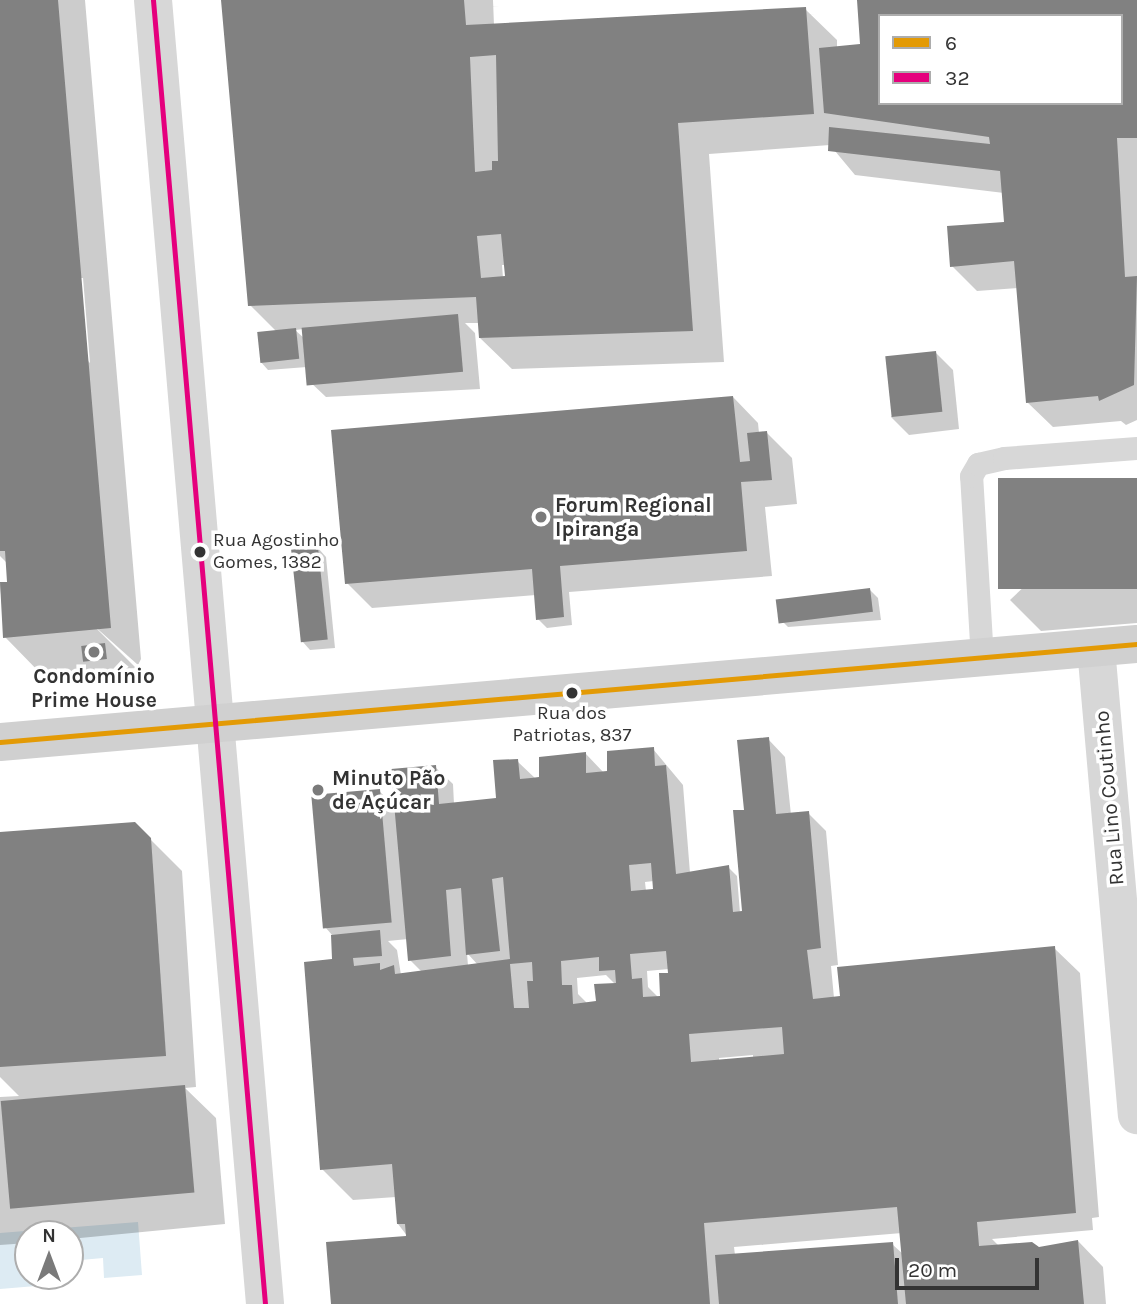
<!DOCTYPE html>
<html>
<head>
<meta charset="utf-8">
<style>
  body { margin:0 }
  #map { position:relative; width:1137px; height:1304px; overflow:hidden; background:#fff; font-family:Karla,sans-serif }
  div>[style] { position:absolute }
  [style*='--x'] { left:calc(var(--x)*1px); top:calc(var(--y)*1px); width:calc(var(--w)*1px); rotate:calc(var(--a)*1deg) }
  .water>* { inset:0; background:#ddebf3 }
  .shadow>* { inset:0; background:#0003 }
  .building>* { inset:0; background:#818181; transform-origin:0 0 }
  .service>* { height:23px; margin:-11.5px; padding:0 11.5px; transform-origin:11.5px; border-radius:11.5px; background:#d7d7d7 }
  .tertiary>* { height:38px; margin:-19px; padding:0 19px; transform-origin:19px; border-radius:19px; background:#d7d7d7 }
  .secondary>* { height:38px; margin:-19px; padding:0 19px; transform-origin:19px; border-radius:19px; background:#d0d0d0 }
  .bus-1>* { height:5px; margin:-2.5px; padding:0 2.5px; transform-origin:2.5px; border-radius:2.5px; background:#e39a05 }
  .bus-2>* { height:5px; margin:-2.5px; padding:0 2.5px; transform-origin:2.5px; border-radius:2.5px; background:#e5007d }
  .dots>* { width:19px; height:19px; translate:-50% -50%; box-sizing:border-box; border:4px solid #fff; border-radius:50% }
  span { translate:-50% -50%; white-space:nowrap; text-align:center; line-height:1.15; -webkit-text-stroke:7px #fff; paint-order:stroke }
  .bus-label { font-size:19px; color:#333 }
  .left { translate:0 -50%; text-align:left }
  .poi-label { font-size:21px; color:#333; font-weight:700 }
  .street-label { font-size:21px; color:#333 }
  .legend { position:absolute; left:878px; top:14px; width:245px; height:91px; box-sizing:border-box; background:#fff; border:2px solid #adadad; margin:0; padding:9px 12px; list-style:none; font-size:21px; color:#333 }
  .legend li { display:flex; align-items:center; gap:14px; height:35px }
  .legend b { width:35px; border:2px solid #adadad }
  .north { position:absolute; left:14px; top:1220px; width:70px; height:70px; box-sizing:border-box; background:#fff; border:2px solid #adadad; border-radius:50%; rotate:0deg; font-size:19px; font-weight:700; line-height:28px; text-align:center; color:#333 }
  .north::after { content:''; display:block; margin:auto; width:24px; height:32px; background:#7a7a7a; clip-path:polygon(50% 0,100% 100%,50% 72%,0 100%) }
  .scale { position:absolute; left:895px; top:1258px; width:144px; height:32px; box-sizing:border-box; border:4px solid #333; border-top:0; padding-left:9px; font-size:21px; line-height:24px; white-space:nowrap; color:#333; -webkit-text-stroke:5px #fff; paint-order:stroke }
</style>
</head>
<body>
<div id="map">
  <div class="water">
    <div style="clip-path:polygon(138px 1222px,142px 1275px,104px 1278px,103px 1258px,70px 1261px,70px 1234px,28px 1234px,28px 1276px,47px 1276px,48px 1285px,0 1289px,0 1233px)"></div>
  </div>
  <div class="shadow">
    <div style="clip-path:polygon(evenodd,0 0,85px 0,141px 659px,138px 665px,92px 624px,136px 668px,44px 677px,5px 637px,0 584px,9px 583px,7px 563px,0 556px,0 0,79px 278px,83px 278px,90px 363px,86px 359px,79px 278px)"></div>
    <div style="clip-path:polygon(evenodd,223px 0,493px 0,494px 25px,805px 9px,837px 40px,837px 48px,862px 46px,859px 0,1137px 0,1137px 420px,1126px 425px,1121px 421px,1053px 427px,1027px 402px,1018px 288px,977px 291px,952px 266px,1006px 223px,1004px 193px,855px 175px,830px 145px,709px 154px,724px 362px,512px 369px,480px 338px,479px 323px,465px 323px,475px 333px,480px 389px,326px 397px,308px 380px,307px 367px,268px 370px,260px 361px,276px 331px,250px 305px,223px 0,880px 16px,1121px 16px,1121px 103px,880px 103px,880px 16px,223px 0,502px 265px,506px 265px,507px 277px,503px 278px,502px 265px,223px 0,304px 329px,305px 339px,295px 330px,304px 329px)"></div>
    <div style="clip-path:polygon(936px 353px,953px 370px,959px 429px,909px 435px,891px 417px)"></div>
    <div style="clip-path:polygon(733px 397px,758px 423px,759px 433px,766px 432px,792px 458px,797px 504px,765px 507px,772px 576px,569px 592px,572px 625px,547px 628px,538px 619px,536px 595px,372px 608px,347px 583px)"></div>
    <div style="clip-path:polygon(1137px 480px,1137px 623px,1041px 631px,1010px 600px)"></div>
    <div style="clip-path:polygon(318px 548px,326px 557px,335px 648px,310px 650px,302px 641px)"></div>
    <div style="clip-path:polygon(870px 590px,878px 598px,881px 620px,788px 627px,779px 618px)"></div>
    <div style="clip-path:polygon(evenodd,768px 739px,785px 757px,791px 815px,808px 813px,826px 831px,838px 965px,831px 966px,834px 998px,1054px 948px,1080px 973px,1099px 1217px,1092px 1218px,1093px 1230px,992px 1239px,999px 1246px,1039px 1249px,1078px 1241px,1103px 1267px,1106px 1304px,333px 1304px,408px 1237px,398px 1224px,396px 1197px,353px 1200px,322px 1169px,334px 961px,332px 935px,326px 928px,379px 791px,397px 808px,435px 767px,453px 784px,454px 804px,498px 799px,517px 761px,536px 779px,586px 754px,604px 773px,653px 749px,683px 785px,690px 873px,728px 867px,737px 876px,740px 913px,744px 912px,746px 811px,768px 739px,654px 881px,655px 891px,646px 891px,645px 882px,654px 881px,768px 739px,408px 939px,410px 960px,422px 972px,401px 975px,397px 950px,388px 941px,408px 939px,768px 739px,467px 953px,478px 965px,468px 966px,467px 953px,768px 739px,669px 969px,669px 974px,659px 998px,648px 987px,647px 971px,669px 969px,768px 739px,606px 975px,616px 985px,601px 1003px,588px 1004px,578px 994px,577px 978px,606px 975px,768px 739px,753px 1055px,753px 1058px,719px 1062px,719px 1058px,753px 1055px,768px 739px,902px 1233px,904px 1255px,892px 1244px,735px 1255px,734px 1247px,902px 1233px)"></div>
    <div style="clip-path:polygon(134px 823px,182px 871px,196px 1087px,185px 1088px,216px 1118px,225px 1224px,70px 1239px,70px 1234px,28px 1234px,28px 1243px,0 1245px,0 1097px,19px 1096px,0 1077px,0 834px)"></div>
  </div>
  <div class="building">
    <div style="clip-path:polygon(0 0,58px 0,111px 628px,3px 638px,0 582px,7px 582px,5px 551px,0 551px)"></div>
    <div style="clip-path:polygon(evenodd,221px 0,464px 0,466px 25px,806px 7px,814px 114px,678px 123px,693px 331px,479px 338px,476px 297px,248px 306px,221px 0,496px 55px,498px 161px,492px 161px,492px 170px,475px 172px,470px 57px,496px 55px,221px 0,501px 234px,505px 276px,481px 278px,477px 236px,501px 234px)"></div>
    <div style="clip-path:polygon(evenodd,857px 0,1137px 0,1137px 138px,1117px 138px,1125px 277px,1137px 276px,1134px 385px,1099px 401px,1098px 396px,1026px 403px,1014px 261px,950px 267px,947px 226px,1004px 222px,1000px 171px,828px 151px,829px 127px,990px 144px,989px 137px,824px 113px,819px 48px,860px 44px,857px 0,880px 16px,1121px 16px,1121px 103px,880px 103px,880px 16px)"></div>
    <div style="left:458px;top:314px;width:58px;height:157px;rotate:85deg"></div>
    <div style="left:296px;top:328px;width:31px;height:39px;rotate:84deg"></div>
    <div style="left:936px;top:351px;width:61px;height:51px;rotate:84deg"></div>
    <div style="clip-path:polygon(733px 396px,740px 462px,750px 461px,747px 433px,767px 431px,772px 480px,741px 482px,747px 551px,560px 566px,564px 617px,536px 620px,532px 569px,345px 584px,331px 430px)"></div>
    <div style="left:1137px;top:478px;width:111px;height:139px;rotate:90deg"></div>
    <div style="left:318px;top:547px;width:93px;height:27px;rotate:84deg"></div>
    <div style="left:870px;top:588px;width:24px;height:95px;rotate:83deg"></div>
    <div style="left:105px;top:643px;width:16px;height:24px;rotate:83deg"></div>
    <div style="clip-path:polygon(evenodd,769px 737px,776px 814px,809px 811px,821px 948px,807px 950px,813px 999px,840px 996px,837px 967px,1055px 946px,1076px 1213px,977px 1222px,979px 1246px,1032px 1242px,1039px 1247px,1078px 1240px,1084px 1304px,906px 1304px,897px 1207px,704px 1223px,710px 1304px,331px 1304px,326px 1242px,406px 1236px,405px 1224px,397px 1224px,392px 1164px,320px 1170px,304px 962px,332px 959px,331px 935px,380px 930px,382px 956px,353px 958px,354px 966px,380px 963px,380px 970px,394px 965px,395px 974px,510px 959px,503px 877px,492px 879px,500px 951px,466px 955px,461px 888px,446px 890px,451px 956px,408px 961px,391px 769px,436px 765px,439px 804px,496px 798px,493px 760px,518px 759px,520px 779px,531px 778px,539px 777px,539px 757px,586px 752px,586px 773px,607px 771px,607px 751px,654px 747px,655px 766px,666px 765px,676px 874px,729px 865px,733px 912px,742px 911px,733px 810px,744px 810px,737px 740px,769px 737px,651px 863px,653px 889px,631px 891px,629px 865px,651px 863px,769px 737px,666px 951px,668px 973px,659px 973px,660px 996px,643px 997px,642px 978px,632px 979px,630px 954px,666px 951px,769px 737px,599px 957px,599px 971px,615px 970px,616px 983px,594px 984px,596px 1001px,573px 1004px,572px 985px,562px 985px,561px 961px,599px 957px,769px 737px,532px 962px,533px 981px,527px 981px,529px 1008px,514px 1008px,510px 964px,532px 962px,769px 737px,782px 1027px,784px 1054px,691px 1062px,689px 1034px,782px 1027px)"></div>
    <div style="left:380px;top:789px;width:134px;height:69px;rotate:85deg"></div>
    <div style="clip-path:polygon(135px 822px,151px 838px,166px 1056px,0 1067px,0 832px)"></div>
    <div style="left:185px;top:1085px;width:108px;height:185px;rotate:85deg"></div>
    <div style="clip-path:polygon(893px 1242px,898px 1304px,719px 1304px,715px 1255px)"></div>
  </div>
  <div class="service">
    <div style="--x:982;--y:659;--w:183;--a:-93.4"></div>
    <div style="--x:971;--y:476;--w:14;--a:-60"></div>
    <div style="--x:978;--y:464;--w:27;--a:-13"></div>
    <div style="--x:1004;--y:458;--w:133;--a:-4.3"></div>
  </div>
  <div class="tertiary">
    <div style="--x:153;--y:0;--w:1309;--a:85.09"></div>
    <div style="--x:1096;--y:648;--w:469;--a:85"></div>
  </div>
  <div class="secondary">
    <div style="--x:0;--y:742;--w:1141;--a:-4.93"></div>
  </div>
  <div class="bus-1">
    <div style="--x:0;--y:742;--w:1141;--a:-4.93"></div>
  </div>
  <div class="bus-2">
    <div style="--x:153;--y:0;--w:1309;--a:85.09"></div>
  </div>
  <div class="dots">
    <div style="left:541px;top:517px;background:#7a7a7a"></div>
    <div style="left:200px;top:552px;background:#333"></div>
    <div style="left:94px;top:652px;background:#7a7a7a"></div>
    <div style="left:572px;top:693px;background:#333"></div>
    <div style="left:318px;top:790px;background:#7a7a7a"></div>
  </div>
  <div class="bus-label">
    <span class="left" style="left:213px;top:552px">Rua Agostinho<br>Gomes, 1382</span>
    <span style="left:572px;top:725px">Rua dos<br>Patriotas, 837</span>
  </div>
  <div class="poi-label">
    <span class="left" style="left:555px;top:517px">Forum Regional<br>Ipiranga</span>
    <span style="left:94px;top:688px">Condomínio<br>Prime House</span>
    <span class="left" style="left:332px;top:790px">Minuto Pão<br>de Açúcar</span>
  </div>
  <div class="street-label">
    <span style="left:1109px;top:798px;rotate:-95deg">Rua Lino Coutinho</span>
  </div>
  <ul class="legend">
  <li><b style="height:9px;background:#e39a05"></b>6</li>
  <li><b style="height:9px;background:#e5007d"></b>32</li>
  </ul>
  <div class="north">N</div>
  <div class="scale">20 m</div>
</div>
</body>
</html>
